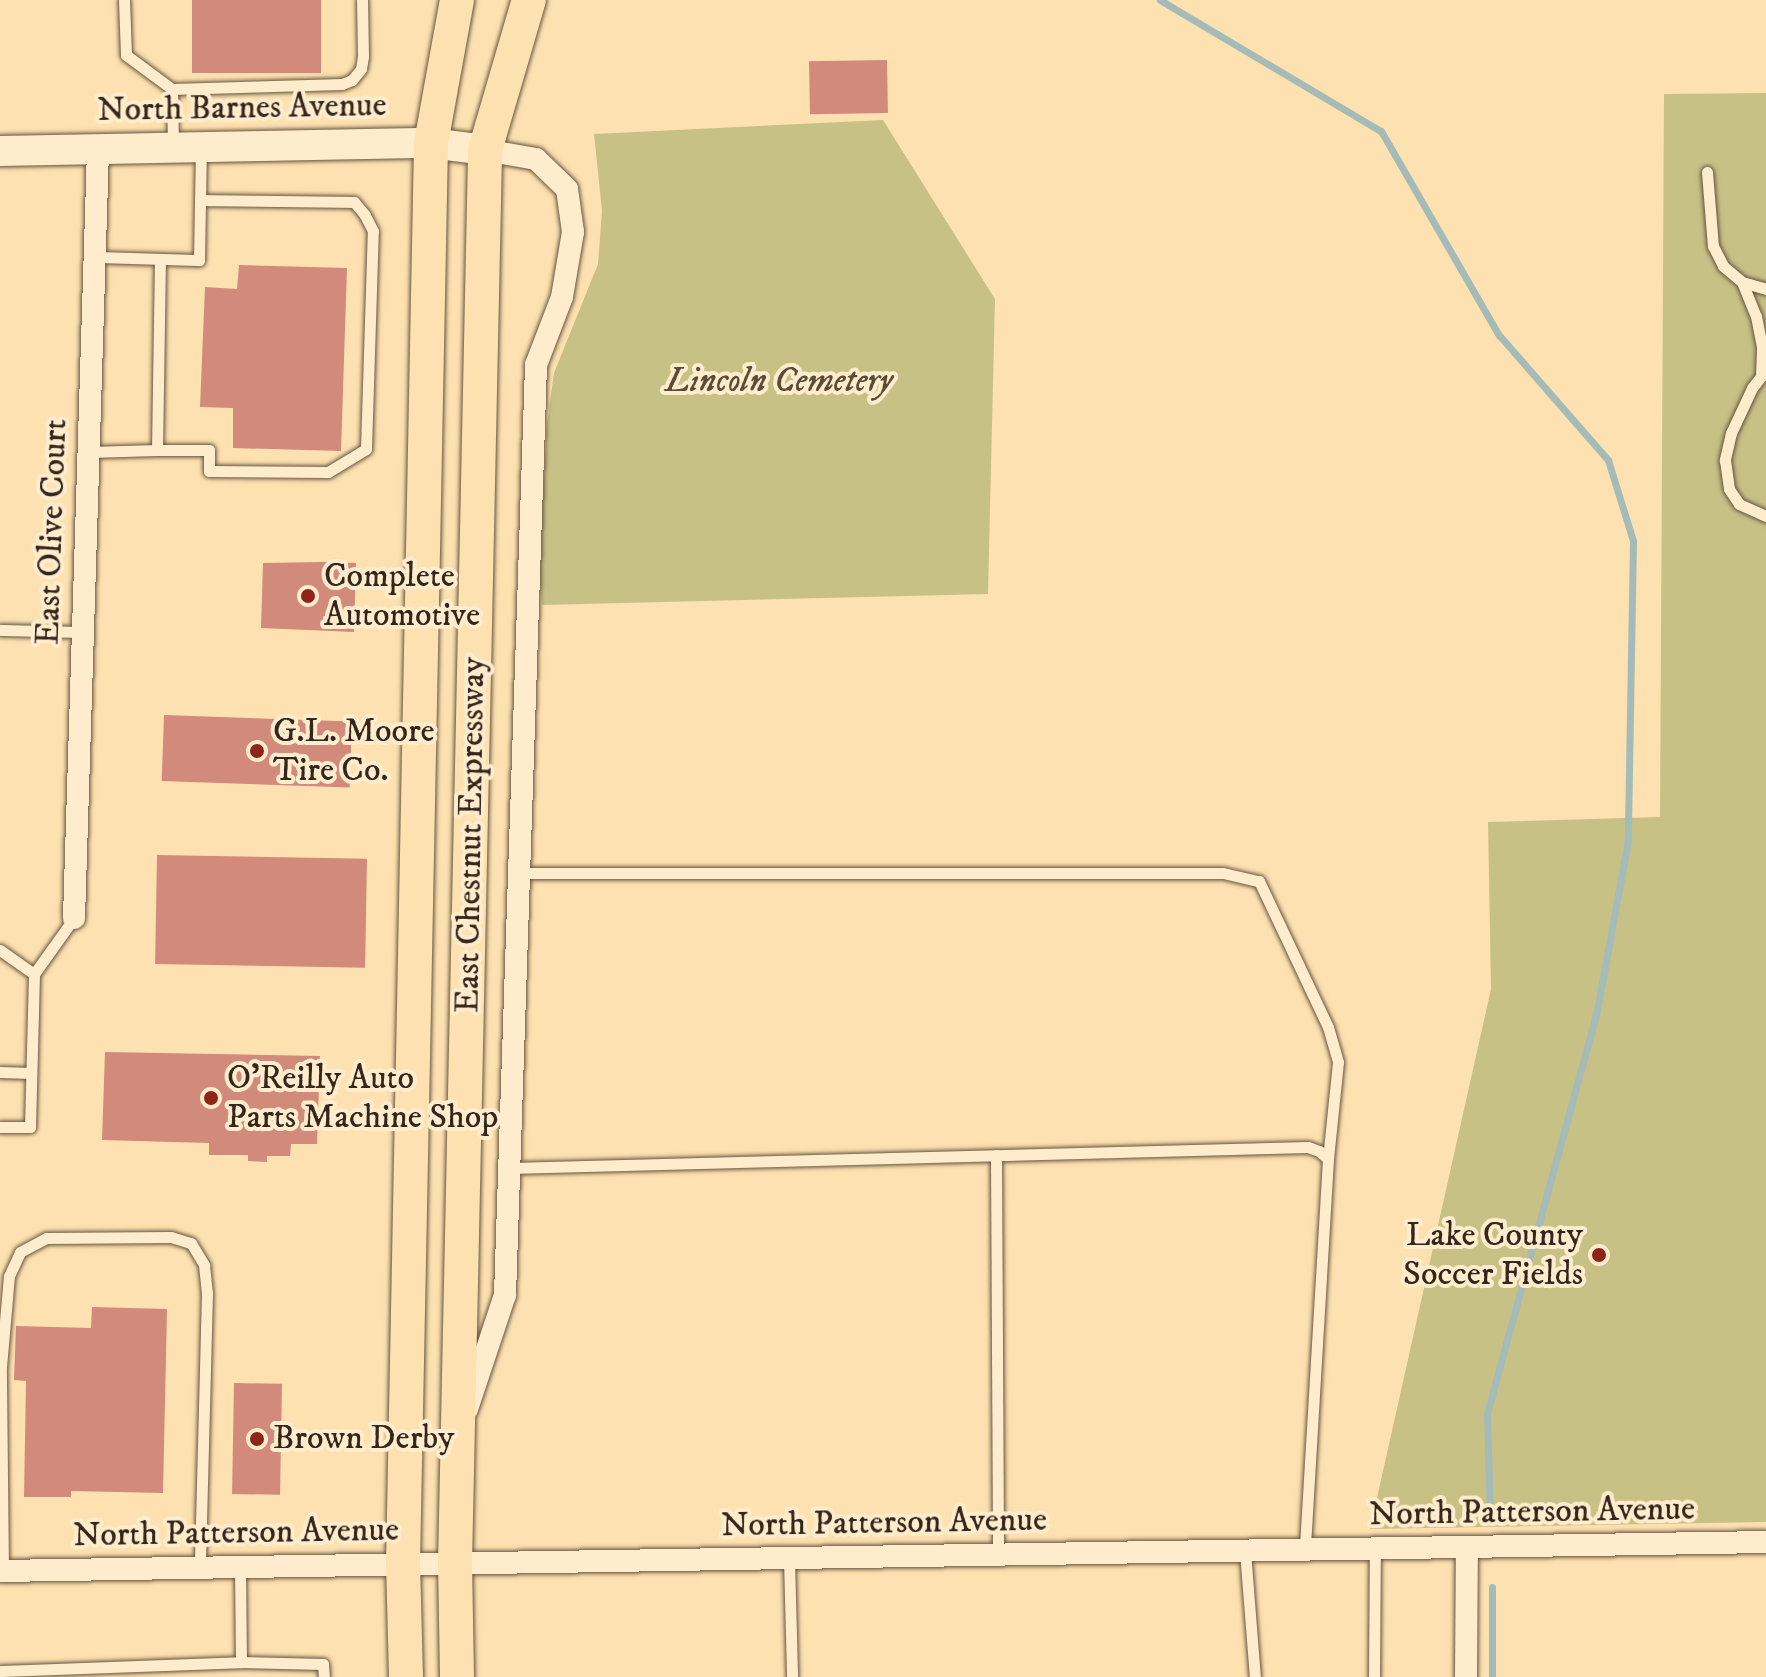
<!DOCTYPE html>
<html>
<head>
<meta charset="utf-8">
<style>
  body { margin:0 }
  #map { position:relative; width:1766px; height:1677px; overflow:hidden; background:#fde1b0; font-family:"IM FELL DW Pica",serif }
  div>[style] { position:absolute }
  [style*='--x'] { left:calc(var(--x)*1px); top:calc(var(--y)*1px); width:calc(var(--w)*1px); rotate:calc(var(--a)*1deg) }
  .green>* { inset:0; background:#c7c186 }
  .stream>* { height:7px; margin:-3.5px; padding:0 3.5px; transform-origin:3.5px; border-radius:3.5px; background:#a5bbb7 }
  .building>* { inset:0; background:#d28a7b; transform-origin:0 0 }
  .roads { filter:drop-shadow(0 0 2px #665541) drop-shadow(0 0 2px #665541) }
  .lane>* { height:11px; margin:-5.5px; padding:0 5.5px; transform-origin:5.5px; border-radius:5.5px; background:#feeccc }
  .street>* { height:22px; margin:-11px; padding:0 11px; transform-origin:11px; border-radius:11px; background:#feeccc }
  .secondary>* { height:30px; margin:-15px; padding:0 15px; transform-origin:15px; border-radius:15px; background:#feeccc }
  .primary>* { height:34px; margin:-17px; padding:0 17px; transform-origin:17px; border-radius:17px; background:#fde1b0 }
  .dots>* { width:22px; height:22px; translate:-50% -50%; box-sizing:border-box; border:4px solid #feeccc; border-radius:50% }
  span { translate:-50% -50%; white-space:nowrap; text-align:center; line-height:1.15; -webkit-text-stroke:8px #feeccc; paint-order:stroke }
  .street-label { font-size:34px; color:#34261c }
  .park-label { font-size:34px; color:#594d36; font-style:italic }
  .poi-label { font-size:34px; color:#34261c }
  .left { translate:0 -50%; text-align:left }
  .right { translate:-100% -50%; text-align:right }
</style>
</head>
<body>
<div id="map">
  <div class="green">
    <div style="clip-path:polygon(1766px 93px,1766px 1522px,1370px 1529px,1491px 989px,1488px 822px,1660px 817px,1664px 94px)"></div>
    <div style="clip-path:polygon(883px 120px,995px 299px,988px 594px,542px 605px,539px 567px,547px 424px,554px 373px,598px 264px,602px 211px,594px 134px)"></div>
  </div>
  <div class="stream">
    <div style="--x:1160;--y:0;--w:257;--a:30.7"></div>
    <div style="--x:1381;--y:131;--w:236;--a:60"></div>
    <div style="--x:1499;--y:335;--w:166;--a:48.9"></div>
    <div style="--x:1608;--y:460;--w:85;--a:72.8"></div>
    <div style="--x:1633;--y:541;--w:299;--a:91"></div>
    <div style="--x:1628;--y:840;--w:174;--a:100.3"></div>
    <div style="--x:1597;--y:1011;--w:417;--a:105.3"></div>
    <div style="--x:1487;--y:1413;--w:109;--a:88.4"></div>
    <div style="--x:1492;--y:1677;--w:90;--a:-90"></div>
  </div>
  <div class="building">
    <div style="left:192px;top:0;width:129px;height:73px"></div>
    <div style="left:887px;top:60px;width:53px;height:78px;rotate:89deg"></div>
    <div style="clip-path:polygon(239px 265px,347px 268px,341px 451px,233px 448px,233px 408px,200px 407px,205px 287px,237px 289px)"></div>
    <div style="clip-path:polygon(323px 562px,356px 563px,354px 632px,261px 628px,263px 563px)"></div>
    <div style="left:164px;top:715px;width:188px;height:66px;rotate:2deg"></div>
    <div style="left:157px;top:855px;width:210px;height:109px;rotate:1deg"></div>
    <div style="clip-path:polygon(105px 1052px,320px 1056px,317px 1144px,291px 1144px,290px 1156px,267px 1156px,267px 1162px,248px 1161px,248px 1155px,209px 1155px,209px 1143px,102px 1140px)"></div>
    <div style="clip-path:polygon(92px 1307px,167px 1309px,163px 1493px,71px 1491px,71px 1497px,24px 1497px,26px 1381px,14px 1380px,16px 1326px,91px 1328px)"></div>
    <div style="left:234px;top:1383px;width:48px;height:111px;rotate:1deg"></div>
  </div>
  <div class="roads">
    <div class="lane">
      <div style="--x:124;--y:0;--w:55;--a:87.9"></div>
      <div style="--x:126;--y:55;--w:57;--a:36.5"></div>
      <div style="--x:172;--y:89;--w:170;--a:-1.7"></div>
      <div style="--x:342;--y:84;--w:11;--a:-22"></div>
      <div style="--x:352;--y:80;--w:14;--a:-51"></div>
      <div style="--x:361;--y:69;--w:13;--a:-81"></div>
      <div style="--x:363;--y:56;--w:56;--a:-91"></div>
      <div style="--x:172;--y:89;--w:56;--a:89"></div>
      <div style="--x:1707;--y:172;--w:74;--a:85.4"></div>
      <div style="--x:1713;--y:246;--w:22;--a:63"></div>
      <div style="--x:1723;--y:266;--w:25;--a:40"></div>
      <div style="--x:1742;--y:282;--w:25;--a:16"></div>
      <div style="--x:95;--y:257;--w:104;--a:1.7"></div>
      <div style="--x:199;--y:260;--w:112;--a:-89"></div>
      <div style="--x:1742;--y:282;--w:37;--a:68"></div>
      <div style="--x:1756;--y:316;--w:33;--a:79"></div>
      <div style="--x:1762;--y:348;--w:28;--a:92"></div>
      <div style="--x:1766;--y:370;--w:23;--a:128"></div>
      <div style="--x:1752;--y:388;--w:50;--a:115"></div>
      <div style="--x:1731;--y:433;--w:28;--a:103"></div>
      <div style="--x:1725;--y:460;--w:29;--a:82"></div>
      <div style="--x:1729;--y:489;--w:18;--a:56"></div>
      <div style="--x:1739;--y:504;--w:30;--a:24"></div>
      <div style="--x:157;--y:450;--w:52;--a:0"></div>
      <div style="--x:209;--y:450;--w:21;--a:90"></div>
      <div style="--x:209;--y:471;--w:119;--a:0.5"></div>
      <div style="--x:328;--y:472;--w:44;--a:-31.2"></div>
      <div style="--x:366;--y:449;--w:218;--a:-88.2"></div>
      <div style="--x:373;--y:231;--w:18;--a:-117"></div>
      <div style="--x:365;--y:215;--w:17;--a:-130"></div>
      <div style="--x:354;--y:202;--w:154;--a:-179.3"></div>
      <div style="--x:89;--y:452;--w:68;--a:-1.7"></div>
      <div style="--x:157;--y:450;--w:191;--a:-89.1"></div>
      <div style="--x:0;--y:630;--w:83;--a:1.4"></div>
      <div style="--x:519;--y:873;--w:704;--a:0"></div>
      <div style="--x:1223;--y:873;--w:37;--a:13"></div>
      <div style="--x:1259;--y:881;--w:161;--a:64.7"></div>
      <div style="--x:1328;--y:1027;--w:36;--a:74"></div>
      <div style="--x:1338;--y:1062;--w:98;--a:95.9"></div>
      <div style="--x:0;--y:950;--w:42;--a:35.2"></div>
      <div style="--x:0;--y:1072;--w:31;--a:2"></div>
      <div style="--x:0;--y:1127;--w:30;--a:0"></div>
      <div style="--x:30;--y:1127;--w:153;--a:-88.5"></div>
      <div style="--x:34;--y:974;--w:69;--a:-54.5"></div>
      <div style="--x:996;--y:1155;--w:400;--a:89.7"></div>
      <div style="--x:510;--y:1168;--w:798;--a:-1.51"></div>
      <div style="--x:1308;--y:1147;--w:12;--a:20"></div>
      <div style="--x:1319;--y:1151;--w:12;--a:42"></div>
      <div style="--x:1328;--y:1159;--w:392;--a:93.4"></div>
      <div style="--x:1245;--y:1551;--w:126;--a:85.5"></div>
      <div style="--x:789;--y:1559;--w:118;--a:88.5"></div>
      <div style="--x:240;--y:1567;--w:95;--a:89.4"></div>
      <div style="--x:241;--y:1662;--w:82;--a:1.4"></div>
      <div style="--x:323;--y:1664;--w:13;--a:86"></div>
      <div style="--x:3;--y:1571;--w:204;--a:-90.6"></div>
      <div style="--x:1;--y:1367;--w:91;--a:-85"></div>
      <div style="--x:9;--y:1276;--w:26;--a:-65"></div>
      <div style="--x:20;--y:1252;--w:30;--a:-28"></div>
      <div style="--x:46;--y:1238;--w:125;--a:-0.5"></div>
      <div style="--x:171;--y:1237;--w:21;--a:17"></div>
      <div style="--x:191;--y:1243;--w:26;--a:59"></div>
      <div style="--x:204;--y:1265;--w:28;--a:84"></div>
      <div style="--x:207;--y:1293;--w:275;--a:91.5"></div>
      <div style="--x:0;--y:1671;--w:241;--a:-2.1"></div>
      <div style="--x:1374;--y:1677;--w:128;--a:-89.6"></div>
    </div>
    <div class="street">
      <div style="--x:74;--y:918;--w:769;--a:-88.21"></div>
      <div style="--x:467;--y:1409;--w:120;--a:-71.6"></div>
      <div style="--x:505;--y:1295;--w:931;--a:-88.09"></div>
      <div style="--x:536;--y:365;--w:73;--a:-69.1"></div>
      <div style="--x:562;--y:297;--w:66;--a:-80.4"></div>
      <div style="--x:573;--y:232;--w:43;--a:-97.9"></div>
      <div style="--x:567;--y:189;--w:43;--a:-135.9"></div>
      <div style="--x:536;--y:159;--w:52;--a:-170"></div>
      <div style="--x:0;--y:1571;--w:1766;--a:-0.94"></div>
      <div style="--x:1466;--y:1677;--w:130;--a:-89.6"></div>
    </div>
    <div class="secondary">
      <div style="--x:0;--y:151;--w:431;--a:-1.1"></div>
      <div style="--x:431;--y:143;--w:54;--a:7.4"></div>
    </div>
    <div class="primary">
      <div style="--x:406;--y:1677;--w:113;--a:-91.5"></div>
      <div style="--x:403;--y:1564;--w:1421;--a:-88.87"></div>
      <div style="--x:431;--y:143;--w:145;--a:-79.7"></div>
      <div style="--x:457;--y:1677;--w:113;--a:-91"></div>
      <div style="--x:455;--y:1564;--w:1414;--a:-88.78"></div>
      <div style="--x:485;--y:150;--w:156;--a:-73.7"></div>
    </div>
  </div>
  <div class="dots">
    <div style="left:308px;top:596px;background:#8f2418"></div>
    <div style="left:257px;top:751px;background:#8f2418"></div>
    <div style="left:211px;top:1098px;background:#8f2418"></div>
    <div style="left:1599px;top:1255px;background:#8f2418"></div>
    <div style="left:257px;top:1439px;background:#8f2418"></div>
  </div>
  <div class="street-label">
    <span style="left:242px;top:108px;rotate:-1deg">North Barnes Avenue</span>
    <span style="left:52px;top:532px;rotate:-88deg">East Olive Court</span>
    <span style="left:471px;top:835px;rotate:-89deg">East Chestnut Expressway</span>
    <span style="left:1532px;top:1512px;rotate:-1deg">North Patterson Avenue</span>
    <span style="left:884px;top:1523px;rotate:-1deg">North Patterson Avenue</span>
    <span style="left:236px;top:1533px;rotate:-1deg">North Patterson Avenue</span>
  </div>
  <div class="park-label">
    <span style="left:779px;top:382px">Lincoln Cemetery</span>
  </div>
  <div class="poi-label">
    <span class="left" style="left:324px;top:596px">Complete<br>Automotive</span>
    <span class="left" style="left:273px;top:751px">G.L. Moore<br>Tire Co.</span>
    <span class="left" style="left:227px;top:1098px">O'Reilly Auto<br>Parts Machine Shop</span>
    <span class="right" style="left:1583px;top:1255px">Lake County<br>Soccer Fields</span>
    <span class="left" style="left:273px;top:1439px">Brown Derby</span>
  </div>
</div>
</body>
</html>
